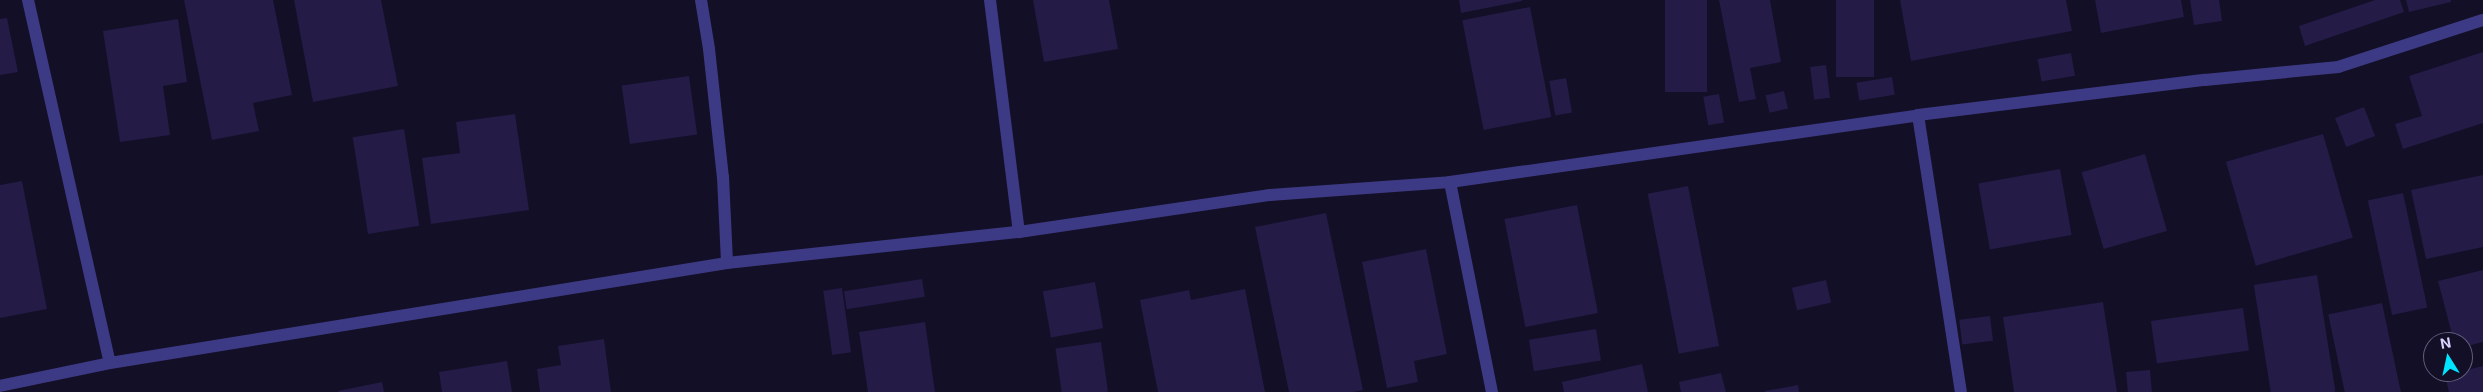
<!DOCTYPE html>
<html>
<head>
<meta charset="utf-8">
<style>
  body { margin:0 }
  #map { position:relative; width:2483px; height:392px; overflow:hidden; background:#130f26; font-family:Inter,sans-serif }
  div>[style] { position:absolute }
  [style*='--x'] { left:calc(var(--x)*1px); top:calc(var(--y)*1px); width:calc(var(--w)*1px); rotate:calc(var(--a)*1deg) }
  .building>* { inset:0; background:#241b47; transform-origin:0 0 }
  .minor>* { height:12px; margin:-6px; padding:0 6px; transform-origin:6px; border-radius:6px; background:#3d3a85 }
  span { translate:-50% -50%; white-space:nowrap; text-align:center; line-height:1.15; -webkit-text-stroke:4px #130f26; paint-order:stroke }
  .north { position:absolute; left:2423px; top:332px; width:50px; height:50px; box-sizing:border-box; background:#130f26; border:1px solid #625e7d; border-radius:50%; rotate:350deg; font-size:14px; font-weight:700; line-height:20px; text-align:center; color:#d9d4ff }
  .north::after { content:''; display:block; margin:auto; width:18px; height:22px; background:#00e5ff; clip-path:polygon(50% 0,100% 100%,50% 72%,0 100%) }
</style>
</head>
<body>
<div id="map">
  <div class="building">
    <div style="clip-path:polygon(184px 0,273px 0,292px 95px,253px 103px,259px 131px,212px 140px)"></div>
    <div style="clip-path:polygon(294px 0,381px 0,398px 86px,313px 102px)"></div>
    <div style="clip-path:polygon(1033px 0,1109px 0,1118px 49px,1044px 62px)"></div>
    <div style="clip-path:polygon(1459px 0,1522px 0,1522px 1px,1461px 13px)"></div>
    <div style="left:1665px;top:0;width:42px;height:92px"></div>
    <div style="clip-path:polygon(1719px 0,1770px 0,1781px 62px,1750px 68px,1756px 99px,1739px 102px)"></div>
    <div style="left:1836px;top:0;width:38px;height:77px"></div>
    <div style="clip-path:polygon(1900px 0,2066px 0,2072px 31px,1911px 61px)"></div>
    <div style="clip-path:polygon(2095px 0,2181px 0,2184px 17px,2101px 33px)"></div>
    <div style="clip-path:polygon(2190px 0,2219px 0,2222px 21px,2194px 25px)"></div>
    <div style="clip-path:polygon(2375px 0,2400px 0,2404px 12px,2305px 46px,2299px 26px)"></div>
    <div style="clip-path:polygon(2406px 0,2451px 0,2451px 2px,2409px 12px)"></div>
    <div style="left:1530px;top:7px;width:112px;height:69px;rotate:79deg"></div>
    <div style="clip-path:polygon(7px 18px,18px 72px,0 75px,0 19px)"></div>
    <div style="clip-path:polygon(178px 19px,187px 82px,163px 86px,170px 135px,120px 142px,103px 31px)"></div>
    <div style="clip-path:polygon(2483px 52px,2483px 123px,2403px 149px,2395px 124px,2422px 116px,2409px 76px)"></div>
    <div style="left:2071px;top:53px;width:23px;height:34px;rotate:80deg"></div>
    <div style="left:1826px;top:65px;width:33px;height:16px;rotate:83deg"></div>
    <div style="left:689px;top:76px;width:59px;height:68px;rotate:82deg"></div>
    <div style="left:1892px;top:77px;width:18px;height:36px;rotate:81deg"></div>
    <div style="left:1566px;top:78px;width:35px;height:17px;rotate:80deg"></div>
    <div style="left:1784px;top:91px;width:18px;height:19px;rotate:77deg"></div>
    <div style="left:1719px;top:94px;width:29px;height:16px;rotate:80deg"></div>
    <div style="left:2364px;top:107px;width:31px;height:31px;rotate:69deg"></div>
    <div style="clip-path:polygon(515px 114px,529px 210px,431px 224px,422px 158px,460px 153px,456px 122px)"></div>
    <div style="left:404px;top:129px;width:98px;height:52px;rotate:81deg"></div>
    <div style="left:2323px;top:134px;width:108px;height:101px;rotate:74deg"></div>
    <div style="left:2145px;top:154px;width:80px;height:66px;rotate:74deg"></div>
    <div style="left:2060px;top:169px;width:67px;height:83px;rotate:80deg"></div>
    <div style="clip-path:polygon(2483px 175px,2483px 247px,2426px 259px,2411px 190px)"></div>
    <div style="clip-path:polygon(22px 181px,47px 309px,0 318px,0 185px)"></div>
    <div style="left:1688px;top:186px;width:163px;height:41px;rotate:79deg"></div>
    <div style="left:2403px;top:193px;width:117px;height:36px;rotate:78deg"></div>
    <div style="left:1577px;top:205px;width:110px;height:74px;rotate:79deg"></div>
    <div style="clip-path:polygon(1326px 213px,1363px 390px,1353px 392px,1289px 392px,1255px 227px)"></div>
    <div style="clip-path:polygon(1426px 249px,1447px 354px,1414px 361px,1418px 382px,1387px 388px,1362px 262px)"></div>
    <div style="clip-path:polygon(2483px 270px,2483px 342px,2463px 347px,2463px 342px,2454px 342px,2438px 281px)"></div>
    <div style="left:2317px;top:275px;width:118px;height:64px;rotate:81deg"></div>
    <div style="left:922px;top:279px;width:18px;height:79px;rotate:81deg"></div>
    <div style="left:1826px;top:280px;width:23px;height:35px;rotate:77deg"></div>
    <div style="left:1095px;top:282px;width:47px;height:53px;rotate:80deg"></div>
    <div style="left:842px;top:288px;width:65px;height:19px;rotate:82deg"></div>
    <div style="clip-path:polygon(1245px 289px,1265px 392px,1158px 392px,1140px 300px,1189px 290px,1191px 300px)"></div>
    <div style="clip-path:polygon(2103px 302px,2117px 392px,2014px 392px,2003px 317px)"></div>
    <div style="left:2382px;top:303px;width:91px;height:55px;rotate:78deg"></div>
    <div style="left:2243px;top:308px;width:43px;height:93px;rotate:82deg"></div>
    <div style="left:1990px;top:316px;width:25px;height:31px;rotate:83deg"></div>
    <div style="clip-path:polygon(925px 322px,935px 392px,868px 392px,859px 332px)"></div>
    <div style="left:1596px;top:329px;width:32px;height:68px;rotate:81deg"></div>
    <div style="clip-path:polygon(604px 339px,611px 392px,540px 392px,537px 369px,561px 365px,558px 346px)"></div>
    <div style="left:1101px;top:342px;width:50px;height:46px;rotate:82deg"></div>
    <div style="clip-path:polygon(507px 361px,512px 392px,442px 392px,439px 372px)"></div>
    <div style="clip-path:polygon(1642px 364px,1648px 392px,1564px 392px,1562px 382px)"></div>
    <div style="clip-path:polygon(2483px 366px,2483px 392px,2449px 392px,2445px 375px)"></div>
    <div style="left:2150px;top:370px;width:22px;height:24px;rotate:85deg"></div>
    <div style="clip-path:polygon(1721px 373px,1726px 392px,1681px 392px,1679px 382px)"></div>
    <div style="clip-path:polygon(382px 382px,384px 392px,339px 392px,338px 391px)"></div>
    <div style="clip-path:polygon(1798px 385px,1799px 392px,1765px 392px,1765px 391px)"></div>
  </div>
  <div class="minor">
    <div style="--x:28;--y:0;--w:372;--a:77.3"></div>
    <div style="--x:701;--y:0;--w:50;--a:80.7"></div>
    <div style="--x:709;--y:49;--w:129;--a:83.8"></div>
    <div style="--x:723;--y:177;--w:86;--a:87.3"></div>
    <div style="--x:990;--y:0;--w:234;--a:82.9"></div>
    <div style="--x:1918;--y:115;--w:280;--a:81.2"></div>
    <div style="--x:1450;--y:182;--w:214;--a:78.7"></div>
    <div style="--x:0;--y:386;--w:112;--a:-11.8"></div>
    <div style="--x:110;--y:363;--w:625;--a:-9.21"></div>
    <div style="--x:727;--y:263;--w:294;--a:-6.1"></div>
    <div style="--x:1019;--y:232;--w:254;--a:-8.4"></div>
    <div style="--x:1270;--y:195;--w:180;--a:-4.1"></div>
    <div style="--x:1450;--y:182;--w:473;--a:-8.1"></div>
    <div style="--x:1918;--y:115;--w:289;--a:-7"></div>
    <div style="--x:2205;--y:80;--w:134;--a:-5.6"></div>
    <div style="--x:2338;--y:67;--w:152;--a:-18"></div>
  </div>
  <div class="north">N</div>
</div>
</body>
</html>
